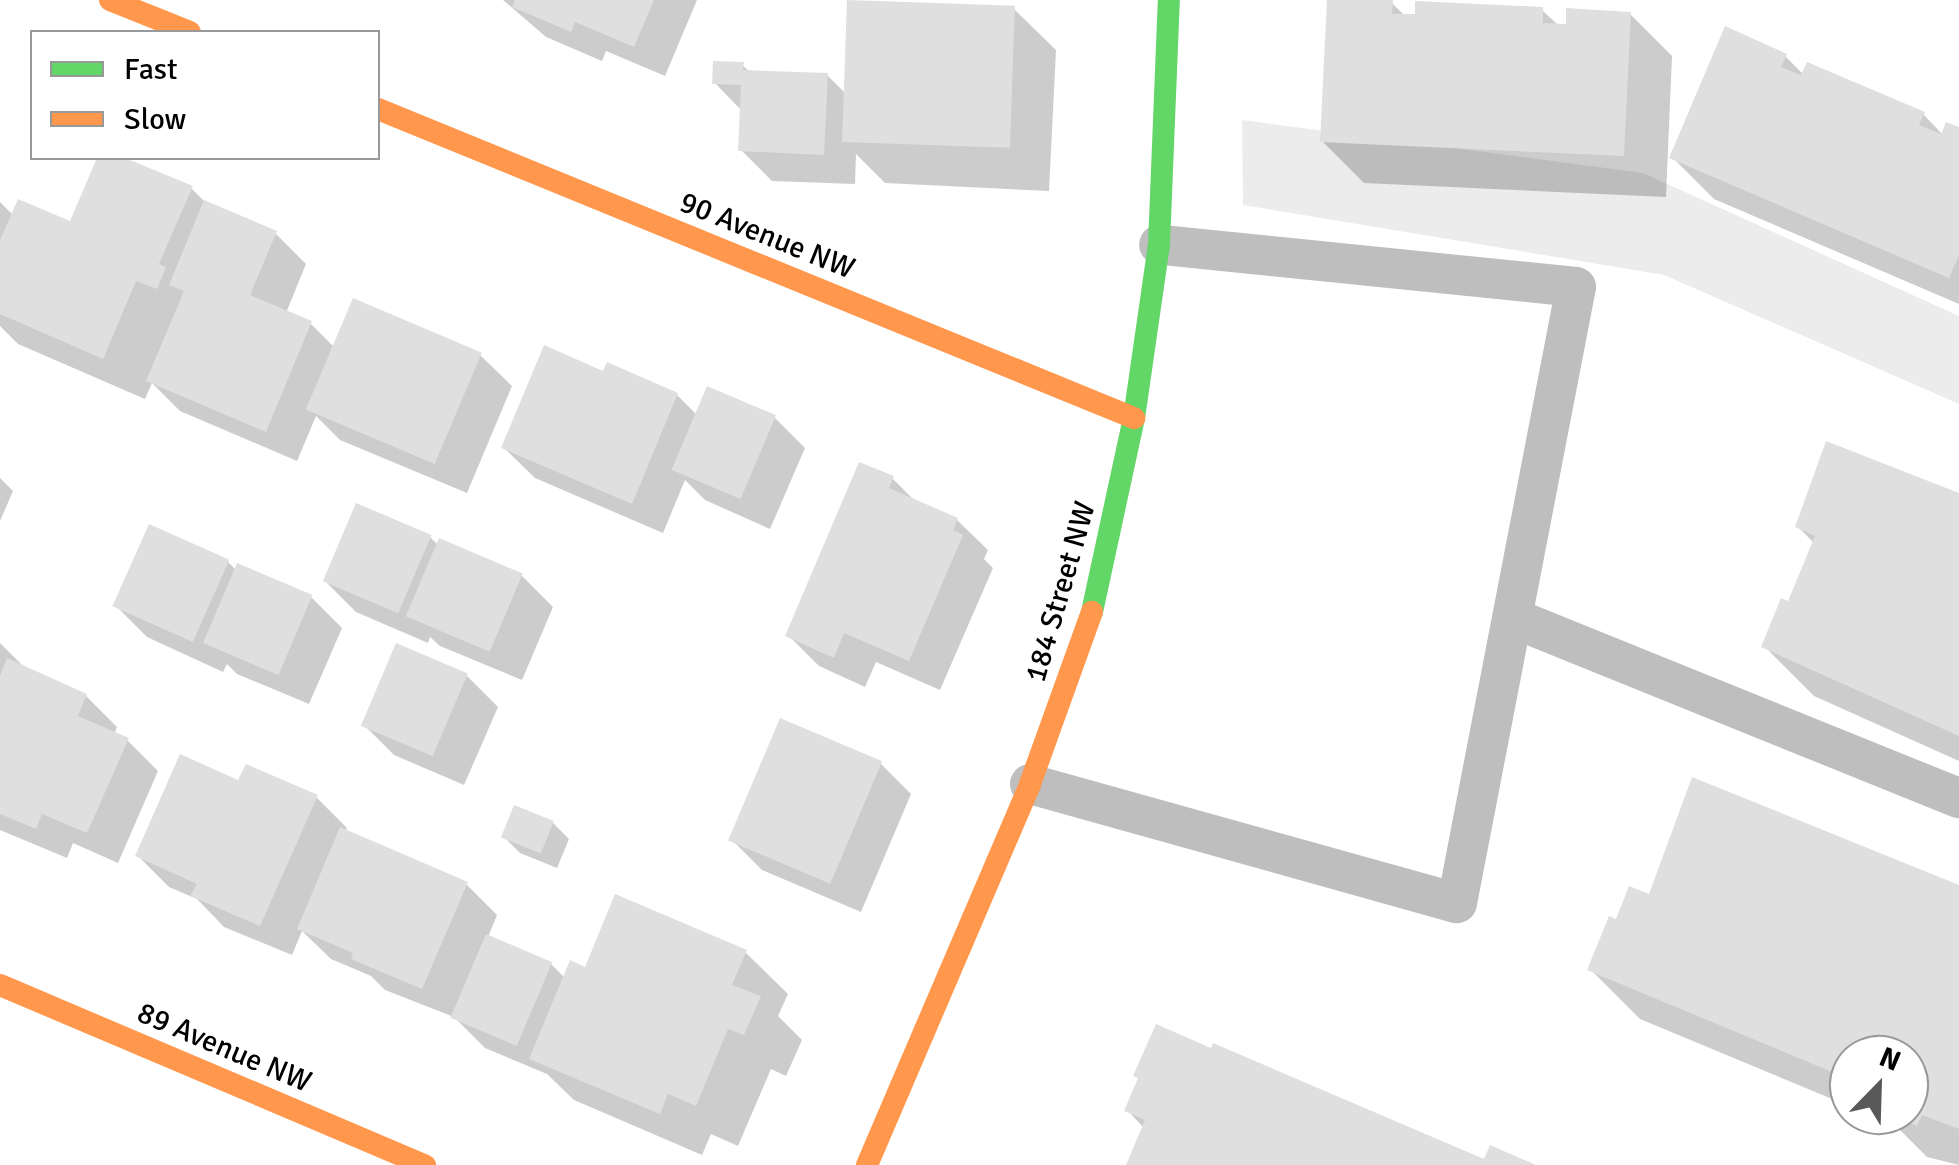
<!DOCTYPE html>
<html>
<head>
<meta charset="utf-8">
<style>
  body { margin:0 }
  #map { position:relative; width:1959px; height:1165px; overflow:hidden; background:#fff; font-family:Signika,sans-serif }
  div>[style] { position:absolute }
  [style*='--x'] { left:calc(var(--x)*1px); top:calc(var(--y)*1px); width:calc(var(--w)*1px); rotate:calc(var(--a)*1deg) }
  .green>* { inset:0; background:#ececec }
  .shadow>* { inset:0; background:#0003 }
  .building>* { inset:0; background:#dfdfdf; transform-origin:0 0 }
  .lane>* { height:40px; margin:-20px; padding:0 20px; transform-origin:20px; border-radius:20px; background:#bebebe }
  .fast>* { height:22px; margin:-11px; padding:0 11px; transform-origin:11px; border-radius:11px; background:#63d668 }
  .slow>* { height:22px; margin:-11px; padding:0 11px; transform-origin:11px; border-radius:11px; background:#ff974d }
  span { translate:-50% -50%; white-space:nowrap; text-align:center; line-height:1.15; -webkit-text-stroke:9px #fff; paint-order:stroke }
  .street-label { font-size:30px; color:#000 }
  .legend { position:absolute; left:30px; top:30px; width:350px; height:130px; box-sizing:border-box; background:#fff; border:2px solid #999; margin:0; padding:12px 18px; list-style:none; font-size:30px; color:#000 }
  .legend li { display:flex; align-items:center; gap:20px; height:50px }
  .legend b { width:50px; border:2px solid #999 }
  .north { position:absolute; left:1829px; top:1035px; width:100px; height:100px; box-sizing:border-box; background:#fff; border:2px solid #999; border-radius:50%; rotate:23deg; font-size:28px; font-weight:700; line-height:40px; text-align:center; color:#000 }
  .north::after { content:''; display:block; margin:auto; width:35px; height:45px; background:#595959; clip-path:polygon(50% 0,100% 100%,50% 72%,0 100%) }
</style>
</head>
<body>
<div id="map">
  <div class="green">
    <div style="clip-path:polygon(1242px 120px,1643px 173px,1959px 316px,1959px 404px,1664px 275px,1243px 205px)"></div>
  </div>
  <div class="shadow">
    <div style="clip-path:polygon(503px 0,697px 0,665px 76px,606px 51px,602px 61px,546px 37px)"></div>
    <div style="clip-path:polygon(1330px 0,1391px 2px,1406px 17px,1542px 10px,1559px 26px,1630px 14px,1672px 56px,1666px 197px,1364px 183px,1322px 141px)"></div>
    <div style="clip-path:polygon(1013px 8px,1056px 50px,1049px 191px,885px 183px,856px 154px,855px 184px,772px 181px,741px 150px,742px 111px,715px 83px,742px 65px,750px 72px,827px 75px,845px 93px)"></div>
    <div style="clip-path:polygon(1785px 56px,1804px 75px,1923px 114px,1943px 135px,1959px 130px,1959px 304px,1714px 199px,1672px 157px)"></div>
    <div style="clip-path:polygon(100px 158px,118px 158px,191px 188px,207px 204px,275px 233px,306px 264px,286px 313px,311px 324px,335px 348px,354px 302px,481px 356px,512px 386px,467px 493px,340px 440px,316px 416px,297px 461px,180px 411px,152px 383px,145px 399px,18px 344px,0 326px,0 202px,13px 215px,71px 224px)"></div>
    <div style="clip-path:polygon(604px 374px,677px 395px,697px 415px,774px 417px,805px 448px,770px 529px,705px 500px,685px 480px,663px 533px,535px 478px,504px 448px)"></div>
    <div style="clip-path:polygon(0 478px,13px 491px,0 521px)"></div>
    <div style="clip-path:polygon(892px 478px,916px 502px,957px 520px,988px 550px,984px 559px,993px 568px,940px 690px,876px 662px,865px 687px,819px 666px,788px 635px)"></div>
    <div style="clip-path:polygon(1959px 498px,1959px 761px,1814px 696px,1764px 646px,1789px 605px,1814px 543px,1798px 527px)"></div>
    <div style="clip-path:polygon(430px 537px,438px 545px,522px 576px,553px 607px,522px 680px,440px 646px,430px 637px,428px 643px,356px 612px,325px 581px)"></div>
    <div style="clip-path:polygon(228px 562px,236px 570px,311px 597px,342px 628px,309px 704px,237px 674px,227px 664px,223px 672px,147px 637px,116px 606px)"></div>
    <div style="clip-path:polygon(0 643px,27px 670px,86px 696px,117px 727px,114px 734px,127px 740px,158px 771px,118px 863px,73px 843px,67px 858px,0 830px)"></div>
    <div style="clip-path:polygon(467px 676px,498px 707px,464px 785px,394px 755px,363px 724px)"></div>
    <div style="clip-path:polygon(880px 763px,911px 794px,861px 912px,762px 870px,731px 839px)"></div>
    <div style="clip-path:polygon(239px 784px,316px 797px,347px 828px,345px 832px,466px 884px,497px 915px,488px 937px,551px 964px,565px 978px,586px 970px,745px 952px,788px 994px,778px 1016px,802px 1040px,786px 1076px,771px 1069px,738px 1146px,711px 1134px,702px 1155px,574px 1100px,547px 1074px,485px 1048px,454px 1017px,385px 990px,371px 976px,331px 959px,302px 931px,292px 955px,224px 927px,197px 899px,169px 887px,138px 856px)"></div>
    <div style="clip-path:polygon(553px 823px,569px 839px,557px 868px,520px 853px,504px 837px)"></div>
    <div style="clip-path:polygon(1959px 889px,1959px 1165px,1927px 1157px,1895px 1125px,1871px 1115px,1909px 1115px,1909px 1055px,1849px 1055px,1849px 1106px,1640px 1019px,1590px 969px,1617px 922px,1651px 897px)"></div>
    <div style="clip-path:polygon(1127px 1110px,1485px 1162px,1530px 1165px,1128px 1165px,1144px 1128px)"></div>
  </div>
  <div class="building">
    <div style="clip-path:polygon(515px 0,654px 0,634px 47px,575px 22px,571px 32px,512px 7px)"></div>
    <div style="left:847px;top:0;width:168px;height:142px;rotate:2deg"></div>
    <div style="clip-path:polygon(1327px 0,1393px 0,1392px 14px,1415px 14px,1415px 1px,1543px 7px,1543px 23px,1566px 24px,1566px 8px,1631px 12px,1624px 156px,1320px 142px)"></div>
    <div style="clip-path:polygon(1725px 26px,1787px 54px,1781px 67px,1801px 75px,1807px 62px,1925px 112px,1919px 125px,1941px 134px,1946px 122px,1959px 127px,1959px 255px,1949px 278px,1669px 158px)"></div>
    <div style="clip-path:polygon(713px 61px,744px 62px,743px 70px,828px 73px,824px 155px,738px 151px,741px 85px,712px 84px)"></div>
    <div style="clip-path:polygon(97px 158px,125px 158px,193px 186px,159px 264px,166px 267px,157px 289px,136px 281px,103px 359px,0 314px,0 240px,18px 199px,70px 221px)"></div>
    <div style="clip-path:polygon(204px 200px,277px 231px,250px 295px,312px 321px,266px 432px,146px 381px,184px 291px,169px 285px)"></div>
    <div style="left:353px;top:298px;width:140px;height:121px;rotate:23deg"></div>
    <div style="clip-path:polygon(544px 345px,603px 371px,607px 362px,678px 393px,632px 504px,501px 448px)"></div>
    <div style="left:707px;top:386px;width:75px;height:91px;rotate:23deg"></div>
    <div style="clip-path:polygon(1826px 441px,1959px 493px,1959px 736px,1761px 647px,1781px 598px,1788px 601px,1815px 536px,1795px 527px)"></div>
    <div style="clip-path:polygon(859px 462px,894px 476px,889px 488px,958px 518px,953px 530px,963px 535px,909px 661px,844px 633px,834px 658px,785px 636px)"></div>
    <div style="left:356px;top:503px;width:82px;height:85px;rotate:23deg"></div>
    <div style="left:149px;top:524px;width:88px;height:90px;rotate:24deg"></div>
    <div style="left:439px;top:538px;width:91px;height:85px;rotate:23deg"></div>
    <div style="left:237px;top:563px;width:82px;height:87px;rotate:23deg"></div>
    <div style="left:396px;top:643px;width:78px;height:90px;rotate:23deg"></div>
    <div style="clip-path:polygon(7px 658px,87px 694px,78px 716px,129px 738px,87px 833px,42px 814px,36px 829px,0 814px,0 676px)"></div>
    <div style="left:780px;top:718px;width:111px;height:133px;rotate:23deg"></div>
    <div style="clip-path:polygon(180px 754px,238px 780px,246px 764px,318px 795px,260px 926px,190px 896px,197px 884px,135px 856px)"></div>
    <div style="clip-path:polygon(1692px 777px,1959px 885px,1959px 1129px,1922px 1115px,1917px 1126px,1891px 1115px,1909px 1115px,1909px 1055px,1849px 1055px,1849px 1079px,1587px 970px,1609px 916px,1616px 919px,1629px 886px,1649px 894px)"></div>
    <div style="left:514px;top:805px;width:43px;height:35px;rotate:22deg"></div>
    <div style="clip-path:polygon(340px 827px,468px 882px,422px 989px,351px 959px,353px 953px,297px 929px)"></div>
    <div style="clip-path:polygon(615px 894px,747px 950px,732px 985px,761px 996px,744px 1035px,728px 1029px,696px 1106px,668px 1094px,660px 1114px,529px 1059px,570px 960px,585px 967px)"></div>
    <div style="left:486px;top:934px;width:72px;height:91px;rotate:23deg"></div>
    <div style="clip-path:polygon(1156px 1024px,1211px 1048px,1213px 1043px,1484px 1159px,1490px 1145px,1536px 1165px,1126px 1165px,1145px 1120px,1124px 1111px,1138px 1078px,1133px 1076px)"></div>
  </div>
  <div class="lane">
    <div style="--x:1513;--y:618;--w:481;--a:22"></div>
    <div style="--x:1030;--y:784;--w:443;--a:15.6"></div>
    <div style="--x:1457;--y:903;--w:627;--a:-79.07"></div>
    <div style="--x:1576;--y:287;--w:419;--a:-174.2"></div>
  </div>
  <div class="fast">
    <div style="--x:1092;--y:612;--w:198;--a:-77.8"></div>
    <div style="--x:1134;--y:418;--w:175;--a:-81.8"></div>
    <div style="--x:1159;--y:245;--w:245;--a:-87.7"></div>
  </div>
  <div class="slow">
    <div style="--x:110;--y:0;--w:86;--a:21.8"></div>
    <div style="--x:378;--y:109;--w:817;--a:22.23"></div>
    <div style="--x:0;--y:985;--w:462;--a:23"></div>
    <div style="--x:867;--y:1165;--w:414;--a:-66.8"></div>
    <div style="--x:1030;--y:784;--w:183;--a:-70.2"></div>
  </div>
  <div class="street-label">
    <span style="left:767px;top:236px;rotate:22deg">90 Avenue NW</span>
    <span style="left:1061px;top:592px;rotate:-74deg">184 Street NW</span>
    <span style="left:224px;top:1048px;rotate:23deg">89 Avenue NW</span>
  </div>
  <ul class="legend">
  <li><b style="height:12px;background:#63d668"></b>Fast</li>
  <li><b style="height:12px;background:#ff974d"></b>Slow</li>
  </ul>
  <div class="north">N</div>
</div>
</body>
</html>
